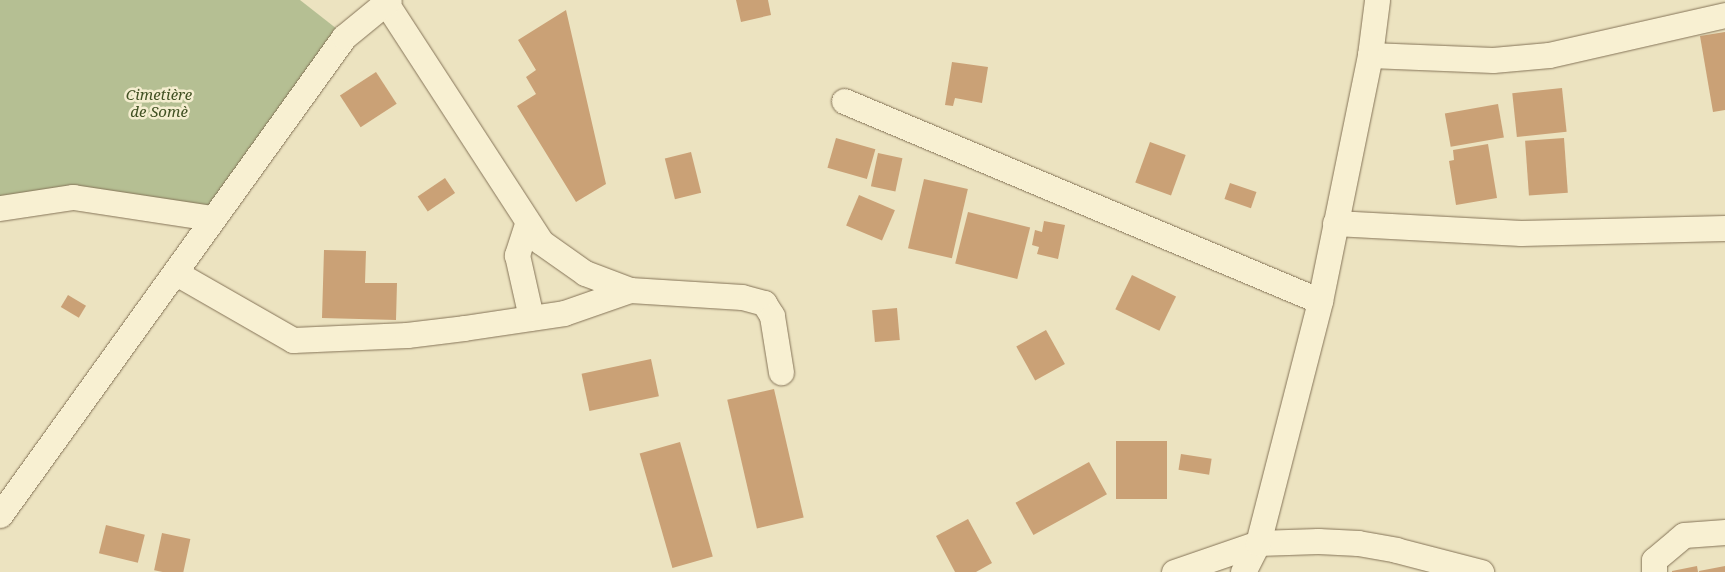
<!DOCTYPE html>
<html>
<head>
<meta charset="utf-8">
<style>
  body { margin:0 }
  #map { position:relative; width:1725px; height:572px; overflow:hidden; background:#ece3c0; font-family:"Noto Serif",serif }
  div>[style] { position:absolute }
  [style*='--x'] { left:calc(var(--x)*1px); top:calc(var(--y)*1px); width:calc(var(--w)*1px); rotate:calc(var(--a)*1deg) }
  .cemetery>* { inset:0; background:#b5bf93 }
  .building>* { inset:0; background:#caa176; transform-origin:0 0 }
  .roads { filter:drop-shadow(0 0 1px #857458) drop-shadow(0 0 1px #857458) }
  .street>* { height:25px; margin:-12.5px; padding:0 12.5px; transform-origin:12.5px; border-radius:12.5px; background:#f8f0d2 }
  span { translate:-50% -50%; white-space:nowrap; text-align:center; line-height:1.15; -webkit-text-stroke:5px #f4edcf; paint-order:stroke }
  .park-label { font-size:15px; color:#415123; font-style:italic }
</style>
</head>
<body>
<div id="map">
  <div class="cemetery">
    <div style="clip-path:polygon(0 0,300px 0,337px 29px,209px 213px,0 204px)"></div>
  </div>
  <div class="building">
    <div style="clip-path:polygon(736px 0,768px 0,771px 15px,741px 22px)"></div>
    <div style="clip-path:polygon(566px 10px,606px 184px,576px 202px,517px 106px,536px 94px,526px 77px,536px 70px,518px 40px)"></div>
    <div style="clip-path:polygon(1725px 32px,1725px 110px,1713px 112px,1700px 36px)"></div>
    <div style="clip-path:polygon(952px 62px,988px 67px,982px 103px,955px 98px,953px 106px,945px 105px)"></div>
    <div style="left:376px;top:72px;width:38px;height:43px;rotate:57deg"></div>
    <div style="left:1562px;top:88px;width:44px;height:50px;rotate:84deg"></div>
    <div style="left:1498px;top:104px;width:34px;height:54px;rotate:80deg"></div>
    <div style="left:836px;top:138px;width:41px;height:31px;rotate:16deg"></div>
    <div style="left:1564px;top:138px;width:55px;height:39px;rotate:86deg"></div>
    <div style="left:1150px;top:142px;width:38px;height:43px;rotate:20deg"></div>
    <div style="clip-path:polygon(1488px 144px,1497px 198px,1456px 205px,1449px 161px,1454px 160px,1453px 150px)"></div>
    <div style="left:691px;top:152px;width:42px;height:27px;rotate:76deg"></div>
    <div style="left:878px;top:153px;width:25px;height:34px;rotate:12deg"></div>
    <div style="left:445px;top:178px;width:18px;height:33px;rotate:56deg"></div>
    <div style="left:924px;top:179px;width:45px;height:71px;rotate:13deg"></div>
    <div style="left:1230px;top:183px;width:28px;height:17px;rotate:19deg"></div>
    <div style="left:859px;top:195px;width:39px;height:33px;rotate:23deg"></div>
    <div style="left:968px;top:212px;width:64px;height:53px;rotate:14deg"></div>
    <div style="clip-path:polygon(1044px 221px,1065px 225px,1058px 259px,1037px 254px,1039px 247px,1032px 245px,1035px 230px,1042px 232px)"></div>
    <div style="clip-path:polygon(324px 250px,366px 251px,365px 283px,397px 283px,396px 320px,322px 318px)"></div>
    <div style="left:1132px;top:275px;width:49px;height:38px;rotate:26deg"></div>
    <div style="left:68px;top:295px;width:21px;height:14px;rotate:31deg"></div>
    <div style="left:897px;top:308px;width:32px;height:25px;rotate:85deg"></div>
    <div style="left:1046px;top:330px;width:39px;height:34px;rotate:61deg"></div>
    <div style="left:651px;top:359px;width:38px;height:71px;rotate:78deg"></div>
    <div style="left:774px;top:389px;width:132px;height:48px;rotate:77deg"></div>
    <div style="left:1116px;top:441px;width:51px;height:58px"></div>
    <div style="left:680px;top:442px;width:119px;height:42px;rotate:74deg"></div>
    <div style="left:1181px;top:454px;width:31px;height:16px;rotate:9deg"></div>
    <div style="left:1089px;top:462px;width:37px;height:84px;rotate:61deg"></div>
    <div style="clip-path:polygon(968px 519px,992px 563px,976px 572px,955px 572px,936px 536px)"></div>
    <div style="left:106px;top:525px;width:40px;height:29px;rotate:14deg"></div>
    <div style="left:162px;top:533px;width:29px;height:38px;rotate:12deg"></div>
    <div style="clip-path:polygon(1697px 566px,1698px 572px,1672px 572px,1672px 571px)"></div>
    <div style="clip-path:polygon(1725px 566px,1725px 572px,1699px 572px,1699px 571px)"></div>
  </div>
  <div class="roads">
    <div class="street">
      <div style="--x:386;--y:3;--w:285;--a:57"></div>
      <div style="--x:541;--y:242;--w:54;--a:35.2"></div>
      <div style="--x:585;--y:273;--w:48;--a:20.7"></div>
      <div style="--x:630;--y:290;--w:112;--a:3.6"></div>
      <div style="--x:742;--y:297;--w:23;--a:15"></div>
      <div style="--x:764;--y:303;--w:15;--a:58"></div>
      <div style="--x:772;--y:316;--w:57;--a:80.9"></div>
      <div style="--x:1370;--y:55;--w:123;--a:2.3"></div>
      <div style="--x:1493;--y:60;--w:56;--a:-5.1"></div>
      <div style="--x:1549;--y:55;--w:180;--a:-12.8"></div>
      <div style="--x:844;--y:101;--w:516;--a:22.79"></div>
      <div style="--x:0;--y:208;--w:74;--a:-8.6"></div>
      <div style="--x:73;--y:197;--w:141;--a:8.6"></div>
      <div style="--x:1335;--y:223;--w:186;--a:3.1"></div>
      <div style="--x:1521;--y:233;--w:204;--a:-1.4"></div>
      <div style="--x:527;--y:224;--w:33;--a:108"></div>
      <div style="--x:517;--y:255;--w:64;--a:77.3"></div>
      <div style="--x:176;--y:273;--w:135;--a:29.8"></div>
      <div style="--x:293;--y:340;--w:114;--a:-2.5"></div>
      <div style="--x:407;--y:335;--w:57;--a:-7"></div>
      <div style="--x:464;--y:328;--w:101;--a:-8.5"></div>
      <div style="--x:564;--y:313;--w:70;--a:-19.2"></div>
      <div style="--x:0;--y:515;--w:589;--a:-54.26"></div>
      <div style="--x:344;--y:37;--w:58;--a:-39.4"></div>
      <div style="--x:1174;--y:572;--w:89;--a:-19"></div>
      <div style="--x:1258;--y:543;--w:60;--a:-1.9"></div>
      <div style="--x:1318;--y:541;--w:40;--a:2.9"></div>
      <div style="--x:1358;--y:543;--w:39;--a:10"></div>
      <div style="--x:1396;--y:550;--w:88;--a:14.5"></div>
      <div style="--x:1243;--y:572;--w:33;--a:-63"></div>
      <div style="--x:1258;--y:543;--w:250;--a:-75.6"></div>
      <div style="--x:1320;--y:301;--w:251;--a:-78.5"></div>
      <div style="--x:1370;--y:55;--w:55;--a:-82.7"></div>
      <div style="--x:1654;--y:572;--w:12;--a:-90"></div>
      <div style="--x:1654;--y:560;--w:39;--a:-40"></div>
      <div style="--x:1684;--y:535;--w:41;--a:-4.2"></div>
    </div>
  </div>
  <div class="park-label">
    <span style="left:159px;top:103px">Cimetière<br>de Somè</span>
  </div>
</div>
</body>
</html>
